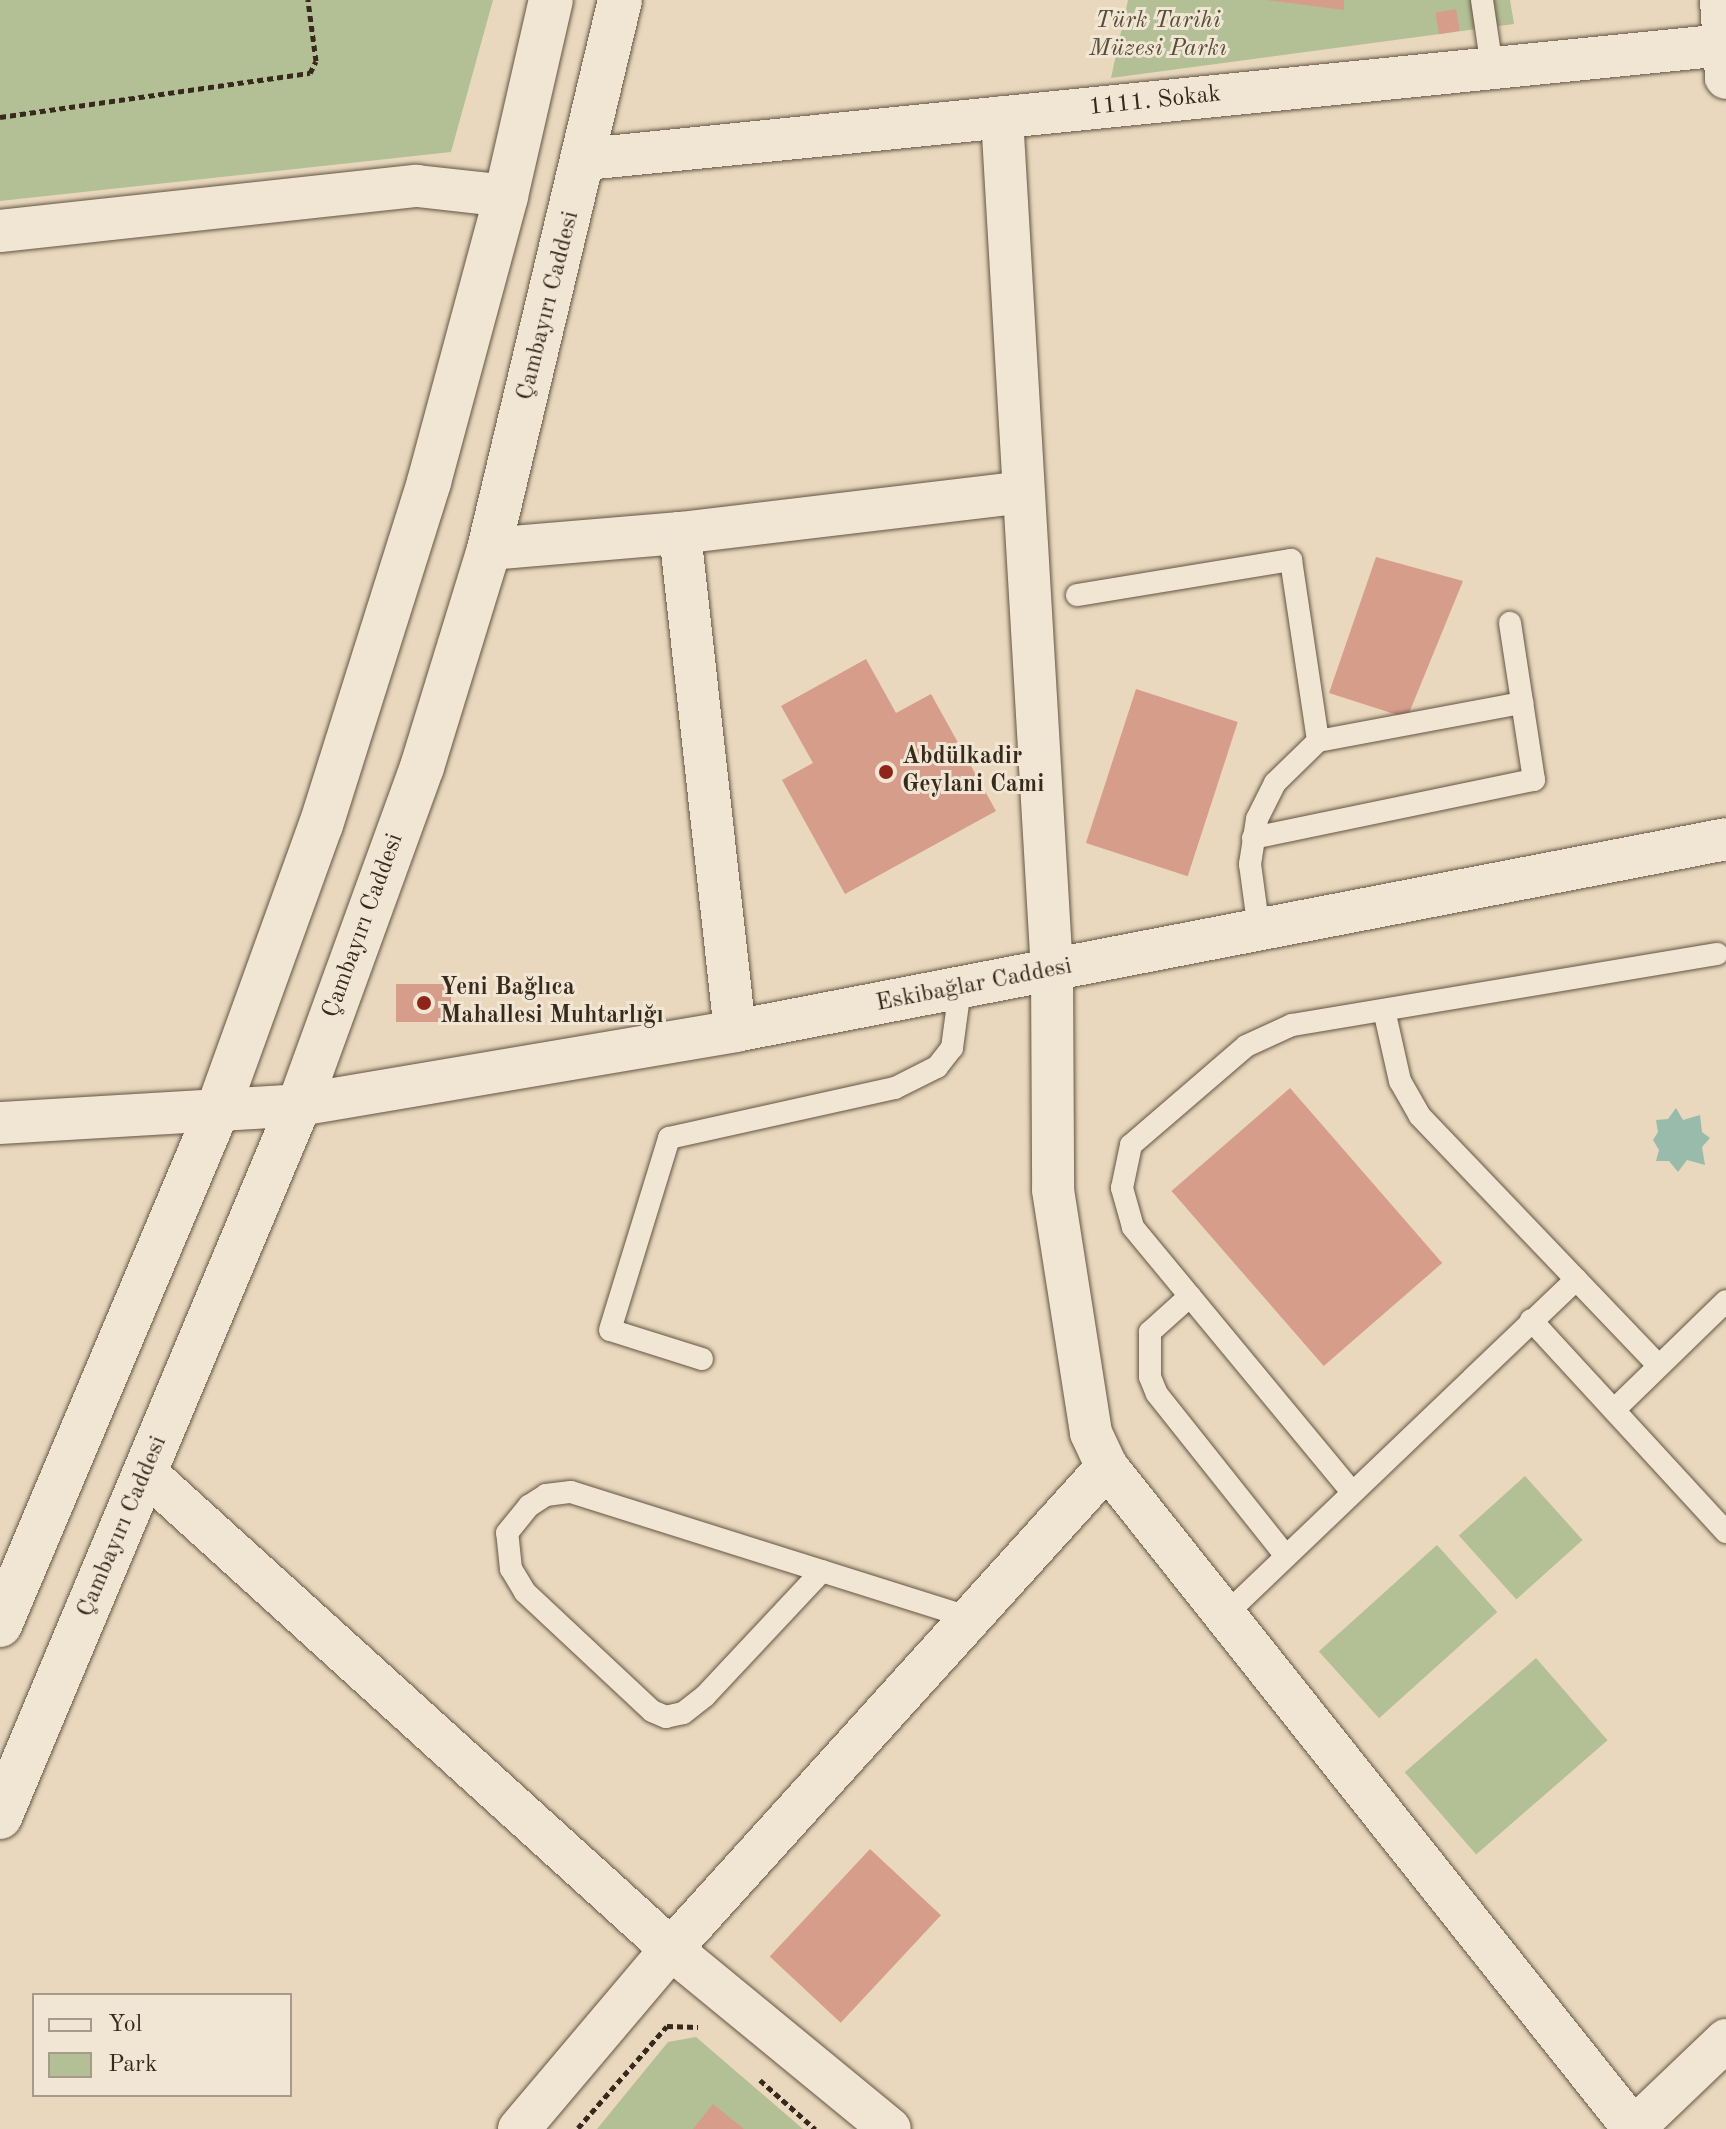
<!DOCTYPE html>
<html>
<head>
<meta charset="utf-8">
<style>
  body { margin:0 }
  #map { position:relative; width:1726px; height:2129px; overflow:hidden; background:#e9d8bd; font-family:"Old Standard TT",serif }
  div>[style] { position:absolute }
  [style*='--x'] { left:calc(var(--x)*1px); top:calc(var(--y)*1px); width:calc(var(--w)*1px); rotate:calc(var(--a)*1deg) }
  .green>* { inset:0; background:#b3bf94; transform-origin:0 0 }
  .water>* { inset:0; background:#99bbac }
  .building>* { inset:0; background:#d79d8b; transform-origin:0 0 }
  .path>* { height:5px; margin-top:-2.5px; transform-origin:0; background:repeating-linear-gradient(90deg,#37291c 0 6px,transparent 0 10px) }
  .roads { filter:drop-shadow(0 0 2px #645544) drop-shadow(0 0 2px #645544) }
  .service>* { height:22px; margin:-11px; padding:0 11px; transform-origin:11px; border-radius:11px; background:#f1e6d4 }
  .minor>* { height:42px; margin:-21px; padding:0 21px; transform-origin:21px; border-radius:21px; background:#f1e6d4 }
  .secondary>* { height:44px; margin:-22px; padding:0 22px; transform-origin:22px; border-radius:22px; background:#f1e6d4 }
  .dots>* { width:22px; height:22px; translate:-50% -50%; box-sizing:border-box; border:4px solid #f1e6d4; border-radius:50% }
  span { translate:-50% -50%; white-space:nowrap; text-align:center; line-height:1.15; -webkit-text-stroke:6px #f1e6d4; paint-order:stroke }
  .park-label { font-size:24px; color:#564e3a; font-style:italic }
  .street-label { font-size:24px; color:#37291c }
  .poi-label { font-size:24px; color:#37291c; font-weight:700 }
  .left { translate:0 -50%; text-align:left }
  .legend { position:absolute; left:32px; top:1993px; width:260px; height:104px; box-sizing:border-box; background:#f1e6d4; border:2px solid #a79a8a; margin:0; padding:10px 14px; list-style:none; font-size:24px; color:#37291c }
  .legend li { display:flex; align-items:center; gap:16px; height:40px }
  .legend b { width:40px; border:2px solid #a79a8a }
</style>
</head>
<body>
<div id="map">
  <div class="green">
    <div style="clip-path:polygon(0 0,493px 0,451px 152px,0 201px)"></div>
    <div style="clip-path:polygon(1128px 0,1510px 0,1514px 24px,1111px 78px)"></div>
    <div style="left:1525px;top:1476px;width:86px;height:89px;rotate:48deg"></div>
    <div style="left:1437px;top:1545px;width:90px;height:159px;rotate:48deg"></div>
    <div style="left:1536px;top:1658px;width:109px;height:174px;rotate:49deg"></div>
    <div style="clip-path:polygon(696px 2037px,803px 2129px,597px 2129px,668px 2042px)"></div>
  </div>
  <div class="water">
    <div style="clip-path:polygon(1676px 1108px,1683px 1120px,1700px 1115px,1702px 1132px,1710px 1138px,1702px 1147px,1705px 1165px,1687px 1160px,1678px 1172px,1669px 1161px,1656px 1161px,1659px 1150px,1653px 1140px,1658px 1132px,1656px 1120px,1668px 1119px)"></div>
  </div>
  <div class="building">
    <div style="clip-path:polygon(1266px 0,1344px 0,1344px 10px)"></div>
    <div style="left:1456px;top:9px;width:22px;height:21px;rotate:80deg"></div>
    <div style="clip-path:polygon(1376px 557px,1463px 581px,1407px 718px,1329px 693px)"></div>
    <div style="clip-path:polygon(866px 659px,896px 713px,931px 694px,996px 811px,845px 894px,782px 780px,813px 763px,781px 706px)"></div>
    <div style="left:1136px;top:689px;width:107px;height:162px;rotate:18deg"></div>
    <div style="left:396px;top:984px;width:55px;height:38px"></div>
    <div style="left:1290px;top:1088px;width:232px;height:157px;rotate:49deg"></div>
    <div style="left:870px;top:1849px;width:97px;height:147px;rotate:43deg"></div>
    <div style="clip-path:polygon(713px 2104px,744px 2129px,693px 2129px)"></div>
  </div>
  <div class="path">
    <div style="--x:0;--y:117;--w:313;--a:-8.1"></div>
    <div style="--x:310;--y:73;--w:13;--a:-63"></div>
    <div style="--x:316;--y:61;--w:62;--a:-97.5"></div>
    <div style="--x:760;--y:2080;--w:74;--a:41.7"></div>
    <div style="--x:578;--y:2128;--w:135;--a:-48.9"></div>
    <div style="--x:667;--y:2026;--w:31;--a:2"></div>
  </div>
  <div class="roads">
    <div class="service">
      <div style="--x:1482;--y:0;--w:69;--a:81.6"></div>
      <div style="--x:1077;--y:595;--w:217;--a:-9.3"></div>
      <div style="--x:1291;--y:560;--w:183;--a:81.5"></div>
      <div style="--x:1318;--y:741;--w:60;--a:135.7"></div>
      <div style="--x:1275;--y:783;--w:40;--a:116.6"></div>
      <div style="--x:1257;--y:819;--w:46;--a:98.8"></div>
      <div style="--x:1250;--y:864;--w:68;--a:82.3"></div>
      <div style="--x:1318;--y:741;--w:208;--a:-10.6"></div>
      <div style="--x:1253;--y:838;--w:287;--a:-11.7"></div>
      <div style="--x:1534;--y:780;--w:159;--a:-98.7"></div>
      <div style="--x:1384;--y:1010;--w:73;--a:77.3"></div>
      <div style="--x:1400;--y:1081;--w:40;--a:60.3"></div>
      <div style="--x:1420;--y:1116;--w:343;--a:46.3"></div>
      <div style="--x:1190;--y:1296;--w:54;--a:138"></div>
      <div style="--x:1150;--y:1332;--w:45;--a:90"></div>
      <div style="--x:1150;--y:1377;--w:18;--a:68"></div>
      <div style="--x:1157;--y:1394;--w:207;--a:51.5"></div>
      <div style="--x:1531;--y:1320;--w:288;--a:47.4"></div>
      <div style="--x:702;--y:1359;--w:96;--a:-162.5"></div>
      <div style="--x:610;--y:1330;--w:201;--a:-72.9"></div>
      <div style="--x:669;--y:1138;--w:231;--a:-12.5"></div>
      <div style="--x:895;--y:1088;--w:47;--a:-26.6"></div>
      <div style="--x:937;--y:1067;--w:24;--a:-52"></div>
      <div style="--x:952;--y:1048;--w:60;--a:-82.3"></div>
      <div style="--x:1614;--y:1410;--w:156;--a:-44.2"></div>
      <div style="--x:1352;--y:1492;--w:344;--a:-129.6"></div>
      <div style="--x:1133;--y:1227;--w:41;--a:-105.8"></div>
      <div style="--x:1122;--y:1188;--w:44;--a:-78.2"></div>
      <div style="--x:1131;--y:1145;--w:152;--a:-40.7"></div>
      <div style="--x:1246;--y:1046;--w:51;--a:-24.5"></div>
      <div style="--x:1292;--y:1025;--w:431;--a:-9.5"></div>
      <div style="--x:822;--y:1571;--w:171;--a:133.1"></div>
      <div style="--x:705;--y:1696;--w:28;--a:142"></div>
      <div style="--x:683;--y:1713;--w:17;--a:167"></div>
      <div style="--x:666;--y:1717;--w:15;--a:-157"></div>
      <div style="--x:652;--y:1711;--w:174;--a:-136.9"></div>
      <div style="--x:525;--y:1592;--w:27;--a:-121"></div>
      <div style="--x:511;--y:1569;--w:36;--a:-96"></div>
      <div style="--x:507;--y:1533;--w:35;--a:-51"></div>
      <div style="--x:529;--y:1506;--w:20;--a:-33"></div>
      <div style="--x:546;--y:1495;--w:25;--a:-7"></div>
      <div style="--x:571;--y:1492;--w:415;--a:17.5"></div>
      <div style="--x:1225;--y:1615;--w:486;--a:-43.7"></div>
    </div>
    <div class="minor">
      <div style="--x:1721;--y:0;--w:78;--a:86.3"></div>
      <div style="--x:1002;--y:117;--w:855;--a:86.65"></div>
      <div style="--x:1052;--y:971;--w:219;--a:89.7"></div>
      <div style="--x:1053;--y:1190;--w:246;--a:81.1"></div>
      <div style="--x:1091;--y:1433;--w:38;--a:65"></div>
      <div style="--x:1107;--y:1467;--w:846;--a:51.48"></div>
      <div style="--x:586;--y:159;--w:1144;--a:-5.72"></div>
      <div style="--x:0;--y:231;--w:419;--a:-6.2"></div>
      <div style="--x:417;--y:186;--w:90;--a:6.4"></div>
      <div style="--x:680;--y:533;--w:501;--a:83.7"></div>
      <div style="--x:489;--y:549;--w:192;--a:-4.8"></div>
      <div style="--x:680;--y:533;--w:344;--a:-6.8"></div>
      <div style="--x:0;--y:1123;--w:300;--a:-3.4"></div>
      <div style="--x:299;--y:1105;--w:442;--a:-9.6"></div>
      <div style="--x:735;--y:1031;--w:1009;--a:-10.96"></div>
      <div style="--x:146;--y:1473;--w:709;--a:42.2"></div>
      <div style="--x:671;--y:1949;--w:283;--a:39.4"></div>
      <div style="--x:519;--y:2129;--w:236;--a:-49.8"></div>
      <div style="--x:671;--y:1949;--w:650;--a:-47.87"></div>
      <div style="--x:1633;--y:2129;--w:129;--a:-43.7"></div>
    </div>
    <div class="secondary">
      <div style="--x:0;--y:1625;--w:560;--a:-67.1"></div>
      <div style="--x:218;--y:1109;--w:302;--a:-70.1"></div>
      <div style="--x:321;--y:825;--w:360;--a:-72.5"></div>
      <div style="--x:429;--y:482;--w:296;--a:-74.9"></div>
      <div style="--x:506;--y:196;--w:201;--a:-77.1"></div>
      <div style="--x:0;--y:1817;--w:772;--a:-67.22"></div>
      <div style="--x:299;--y:1105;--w:360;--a:-70"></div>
      <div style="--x:422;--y:767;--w:228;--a:-72.9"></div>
      <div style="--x:489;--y:549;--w:564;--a:-76.58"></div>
    </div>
  </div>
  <div class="dots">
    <div style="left:886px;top:772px;background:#8f2418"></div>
    <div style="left:424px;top:1003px;background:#8f2418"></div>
  </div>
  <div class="park-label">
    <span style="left:1158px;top:36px">Türk Tarihi<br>Müzesi Parkı</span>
  </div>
  <div class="street-label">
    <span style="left:1155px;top:102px;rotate:-6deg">1111. Sokak</span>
    <span style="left:549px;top:306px;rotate:-76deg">Çambayırı Caddesi</span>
    <span style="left:364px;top:926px;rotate:-70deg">Çambayırı Caddesi</span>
    <span style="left:974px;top:986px;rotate:-11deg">Eskibağlar Caddesi</span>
    <span style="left:123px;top:1527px;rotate:-67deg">Çambayırı Caddesi</span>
  </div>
  <div class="poi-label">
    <span class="left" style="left:902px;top:772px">Abdülkadir<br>Geylani Cami</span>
    <span class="left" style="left:440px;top:1003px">Yeni Bağlıca<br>Mahallesi Muhtarlığı</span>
  </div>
  <ul class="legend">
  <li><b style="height:10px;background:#f1e6d4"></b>Yol</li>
  <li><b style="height:22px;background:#b3bf94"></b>Park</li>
  </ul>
</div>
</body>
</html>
